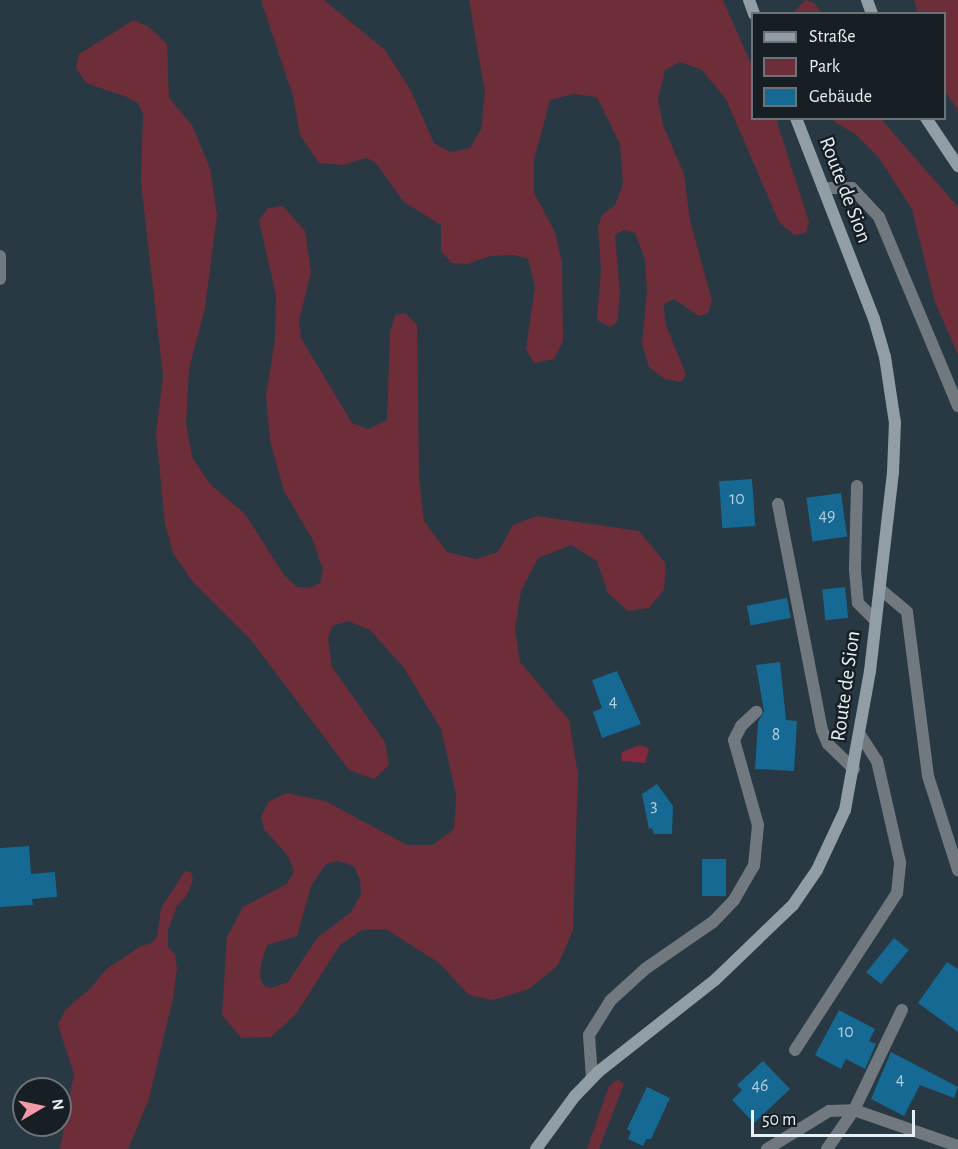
<!DOCTYPE html>
<html>
<head>
<meta charset="utf-8">
<style>
  body { margin:0 }
  #map { position:relative; width:958px; height:1149px; overflow:hidden; background:#293943; font-family:"Alegreya Sans",sans-serif }
  div>[style] { position:absolute }
  [style*='--x'] { left:calc(var(--x)*1px); top:calc(var(--y)*1px); width:calc(var(--w)*1px); rotate:calc(var(--a)*1deg) }
  .green>* { inset:0; background:#6d2d39 }
  .water>* { inset:0; background:#83293d }
  .building>* { inset:0; background:#156992; transform-origin:0 0 }
  .lane>* { height:12px; margin:-6px; padding:0 6px; transform-origin:6px; border-radius:6px; background:#71797e }
  .street>* { height:12px; margin:-6px; padding:0 6px; transform-origin:6px; border-radius:6px; background:#71797e }
  .secondary>* { height:12px; margin:-6px; padding:0 6px; transform-origin:6px; border-radius:6px; background:#929ea6 }
  span { translate:-50% -50%; white-space:nowrap; text-align:center; line-height:1.15; -webkit-text-stroke:5px #181f24; paint-order:stroke }
  .number-label { font-size:18px; color:#b2cede }
  .number-label span { -webkit-text-stroke-width:0 }
  .street-label { font-size:21px; color:#e7f0f7 }
  .legend { position:absolute; left:751px; top:12px; width:195px; height:108px; box-sizing:border-box; background:#181f24; border:2px solid #6b7378; margin:0; padding:8px 10px; list-style:none; font-size:18px; color:#e7f0f7 }
  .legend li { display:flex; align-items:center; gap:12px; height:30px }
  .legend b { width:30px; border:2px solid #6b7378 }
  .north { position:absolute; left:12px; top:1077px; width:60px; height:60px; box-sizing:border-box; background:#181f24; border:2px solid #6b7378; border-radius:50%; rotate:81deg; font-size:16px; font-weight:700; line-height:24px; text-align:center; color:#e7f0f7 }
  .north::after { content:''; display:block; margin:auto; width:21px; height:27px; background:#f49aa7; clip-path:polygon(50% 0,100% 100%,50% 72%,0 100%) }
  .scale { position:absolute; left:751px; top:1110px; width:164px; height:27px; box-sizing:border-box; border:3px solid #e7f0f7; border-top:0; padding-left:8px; font-size:18px; line-height:21px; white-space:nowrap; color:#e7f0f7; -webkit-text-stroke:4px #181f24; paint-order:stroke }
</style>
</head>
<body>
<div id="map">
  <div class="green">
    <div style="clip-path:polygon(261px 0,324px 0,385px 50px,410px 89px,434px 143px,450px 152px,470px 148px,481px 129px,485px 93px,469px 0,723px 0,752px 66px,752px 118px,776px 119px,809px 222px,806px 233px,794px 235px,779px 222px,726px 99px,702px 70px,680px 62px,665px 70px,658px 100px,663px 125px,684px 174px,690px 220px,712px 301px,708px 313px,699px 316px,674px 299px,664px 304px,665px 323px,686px 374px,681px 382px,665px 379px,649px 367px,642px 344px,647px 291px,645px 260px,635px 233px,624px 230px,615px 235px,620px 295px,617px 322px,610px 327px,597px 320px,601px 269px,598px 227px,602px 215px,615px 205px,623px 184px,620px 144px,597px 97px,573px 94px,550px 100px,534px 160px,534px 193px,555px 232px,562px 263px,563px 341px,554px 359px,534px 363px,526px 349px,535px 286px,528px 259px,515px 255px,490px 256px,468px 264px,452px 263px,441px 251px,441px 225px,404px 202px,375px 162px,366px 158px,343px 165px,319px 163px,300px 135px,293px 96px)"></div>
    <div style="clip-path:polygon(805px 0,814px 3px,822px 13px,793px 13px)"></div>
    <div style="clip-path:polygon(914px 0,958px 0,958px 111px,945px 91px,944px 14px,918px 13px)"></div>
    <div style="clip-path:polygon(evenodd,134px 20px,149px 27px,167px 44px,169px 98px,192px 125px,210px 168px,217px 215px,205px 308px,189px 369px,186px 423px,192px 457px,210px 484px,245px 514px,284px 575px,297px 587px,309px 588px,320px 583px,323px 570px,313px 540px,284px 491px,270px 441px,266px 396px,275px 340px,276px 296px,259px 220px,268px 208px,283px 206px,305px 231px,311px 272px,299px 321px,301px 338px,352px 423px,368px 429px,387px 420px,390px 333px,395px 315px,405px 313px,417px 325px,419px 478px,424px 521px,447px 552px,476px 559px,498px 552px,513px 525px,537px 516px,639px 531px,666px 564px,664px 590px,649px 608px,628px 611px,608px 593px,597px 561px,571px 545px,538px 558px,521px 591px,515px 630px,520px 662px,569px 720px,578px 775px,573px 930px,558px 965px,529px 989px,493px 1000px,469px 995px,439px 963px,386px 929px,362px 930px,340px 945px,296px 1014px,271px 1037px,241px 1038px,222px 1015px,227px 937px,243px 907px,287px 884px,294px 871px,288px 856px,264px 829px,261px 817px,268px 802px,286px 793px,325px 801px,407px 845px,433px 845px,454px 829px,456px 794px,441px 729px,404px 668px,370px 630px,348px 621px,332px 626px,328px 639px,332px 667px,385px 742px,389px 765px,374px 779px,349px 770px,251px 640px,193px 582px,173px 553px,165px 524px,156px 433px,163px 376px,141px 183px,143px 114px,138px 103px,127px 97px,86px 83px,76px 68px,79px 54px,134px 20px,338px 861px,354px 866px,360px 880px,361px 894px,351px 912px,317px 938px,288px 982px,271px 988px,264px 986px,260px 978px,261px 964px,267px 945px,297px 936px,311px 886px,326px 864px,338px 861px)"></div>
    <div style="clip-path:polygon(830px 119px,881px 119px,958px 207px,958px 355px,935px 302px,912px 209px,879px 158px,855px 134px)"></div>
    <div style="clip-path:polygon(185px 871px,191px 872px,193px 880px,187px 895px,177px 906px,168px 930px,168px 947px,175px 955px,177px 969px,173px 998px,149px 1099px,128px 1149px,60px 1149px,74px 1074px,58px 1025px,65px 1010px,92px 987px,105px 970px,141px 946px,151px 943px,157px 937px,161px 908px)"></div>
    <div style="clip-path:polygon(618px 1079px,624px 1084px,599px 1149px,587px 1149px,609px 1086px)"></div>
  </div>
  <div class="water">
    <div style="clip-path:polygon(640px 745px,649px 749px,645px 763px,621px 761px,622px 752px)"></div>
  </div>
  <div class="building">
    <div style="left:752px;top:479px;width:47px;height:33px;rotate:86deg"></div>
    <div style="left:841px;top:493px;width:44px;height:35px;rotate:82deg"></div>
    <div style="left:845px;top:587px;width:31px;height:23px;rotate:84deg"></div>
    <div style="left:787px;top:598px;width:20px;height:41px;rotate:79deg"></div>
    <div style="clip-path:polygon(780px 662px,786px 720px,797px 721px,794px 771px,755px 769px,758px 722px,764px 711px,756px 665px)"></div>
    <div style="clip-path:polygon(617px 671px,641px 724px,602px 738px,593px 712px,602px 708px,592px 680px)"></div>
    <div style="clip-path:polygon(657px 784px,673px 806px,672px 834px,654px 834px,652px 828px,649px 829px,642px 794px)"></div>
    <div style="clip-path:polygon(29px 846px,31px 874px,55px 872px,57px 897px,32px 899px,33px 905px,0 907px,0 848px)"></div>
    <div style="left:702px;top:859px;width:24px;height:37px"></div>
    <div style="left:894px;top:938px;width:19px;height:44px;rotate:39deg"></div>
    <div style="clip-path:polygon(947px 962px,958px 969px,958px 1032px,918px 1003px)"></div>
    <div style="clip-path:polygon(839px 1010px,875px 1029px,869px 1041px,876px 1044px,865px 1069px,846px 1059px,841px 1069px,815px 1055px)"></div>
    <div style="clip-path:polygon(891px 1052px,958px 1087px,954px 1098px,920px 1085px,904px 1116px,871px 1099px)"></div>
    <div style="clip-path:polygon(763px 1061px,790px 1089px,754px 1123px,732px 1100px,742px 1090px,737px 1085px)"></div>
    <div style="clip-path:polygon(647px 1087px,670px 1098px,651px 1139px,646px 1139px,643px 1146px,628px 1139px,631px 1132px,627px 1129px)"></div>
  </div>
  <div class="lane">
    <div style="--x:823;--y:188;--w:29;--a:0"></div>
    <div style="--x:852;--y:188;--w:40;--a:47"></div>
    <div style="--x:879;--y:217;--w:205;--a:67.3"></div>
    <div style="--x:857;--y:486;--w:84;--a:91.4"></div>
    <div style="--x:855;--y:570;--w:33;--a:85"></div>
    <div style="--x:858;--y:603;--w:24;--a:45"></div>
    <div style="--x:778;--y:504;--w:230;--a:79"></div>
    <div style="--x:822;--y:730;--w:15;--a:67"></div>
    <div style="--x:828;--y:744;--w:36;--a:44"></div>
    <div style="--x:880;--y:589;--w:35;--a:40"></div>
    <div style="--x:907;--y:612;--w:165;--a:82.7"></div>
    <div style="--x:928;--y:776;--w:99;--a:72.3"></div>
    <div style="--x:795;--y:1050;--w:187;--a:-57"></div>
    <div style="--x:897;--y:893;--w:31;--a:-84"></div>
    <div style="--x:900;--y:862;--w:104;--a:-102.8"></div>
    <div style="--x:877;--y:761;--w:30;--a:-123"></div>
    <div style="--x:767;--y:1149;--w:73;--a:-31.5"></div>
    <div style="--x:829;--y:1111;--w:25;--a:-2"></div>
    <div style="--x:854;--y:1110;--w:110;--a:19.1"></div>
    <div style="--x:827;--y:1149;--w:47;--a:-55.3"></div>
    <div style="--x:854;--y:1110;--w:111;--a:-64.4"></div>
  </div>
  <div class="street">
    <div style="--x:0;--y:256;--w:23;--a:90"></div>
    <div style="--x:592;--y:1078;--w:43;--a:-94"></div>
    <div style="--x:589;--y:1035;--w:40;--a:-58"></div>
    <div style="--x:610;--y:1001;--w:47;--a:-42.4"></div>
    <div style="--x:645;--y:969;--w:83;--a:-34.7"></div>
    <div style="--x:713;--y:922;--w:30;--a:-46"></div>
    <div style="--x:734;--y:900;--w:39;--a:-60"></div>
    <div style="--x:754;--y:866;--w:41;--a:-84.4"></div>
    <div style="--x:758;--y:825;--w:88;--a:-105.8"></div>
    <div style="--x:734;--y:740;--w:16;--a:-63"></div>
    <div style="--x:741;--y:726;--w:21;--a:-43"></div>
  </div>
  <div class="secondary">
    <div style="--x:749;--y:0;--w:15;--a:70"></div>
    <div style="--x:867;--y:0;--w:15;--a:70"></div>
    <div style="--x:926;--y:118;--w:58;--a:56.3"></div>
    <div style="--x:536;--y:1149;--w:66;--a:-53.7"></div>
    <div style="--x:575;--y:1096;--w:33;--a:-46"></div>
    <div style="--x:598;--y:1072;--w:149;--a:-38.2"></div>
    <div style="--x:715;--y:980;--w:108;--a:-43.9"></div>
    <div style="--x:793;--y:905;--w:42;--a:-55.6"></div>
    <div style="--x:817;--y:870;--w:66;--a:-65"></div>
    <div style="--x:845;--y:810;--w:141;--a:-79.8"></div>
    <div style="--x:870;--y:671;--w:200;--a:-83.4"></div>
    <div style="--x:893;--y:472;--w:49;--a:-87.7"></div>
    <div style="--x:895;--y:423;--w:67;--a:-98.6"></div>
    <div style="--x:885;--y:357;--w:40;--a:-106"></div>
    <div style="--x:874;--y:319;--w:216;--a:-111.2"></div>
  </div>
  <div class="number-label">
    <span style="left:737px;top:499px">10</span>
    <span style="left:827px;top:516px">49</span>
    <span style="left:613px;top:702px">4</span>
    <span style="left:776px;top:735px">8</span>
    <span style="left:654px;top:806px">3</span>
    <span style="left:846px;top:1032px">10</span>
    <span style="left:900px;top:1080px">4</span>
    <span style="left:760px;top:1086px">46</span>
  </div>
  <div class="street-label">
    <span style="left:845px;top:190px;rotate:69deg">Route de Sion</span>
    <span style="left:846px;top:686px;rotate:-82deg">Route de Sion</span>
  </div>
  <ul class="legend">
  <li><b style="height:8px;background:#929ea6"></b>Straße</li>
  <li><b style="height:16px;background:#6d2d39"></b>Park</li>
  <li><b style="height:16px;background:#156992"></b>Gebäude</li>
  </ul>
  <div class="north">N</div>
  <div class="scale">50 m</div>
</div>
</body>
</html>
